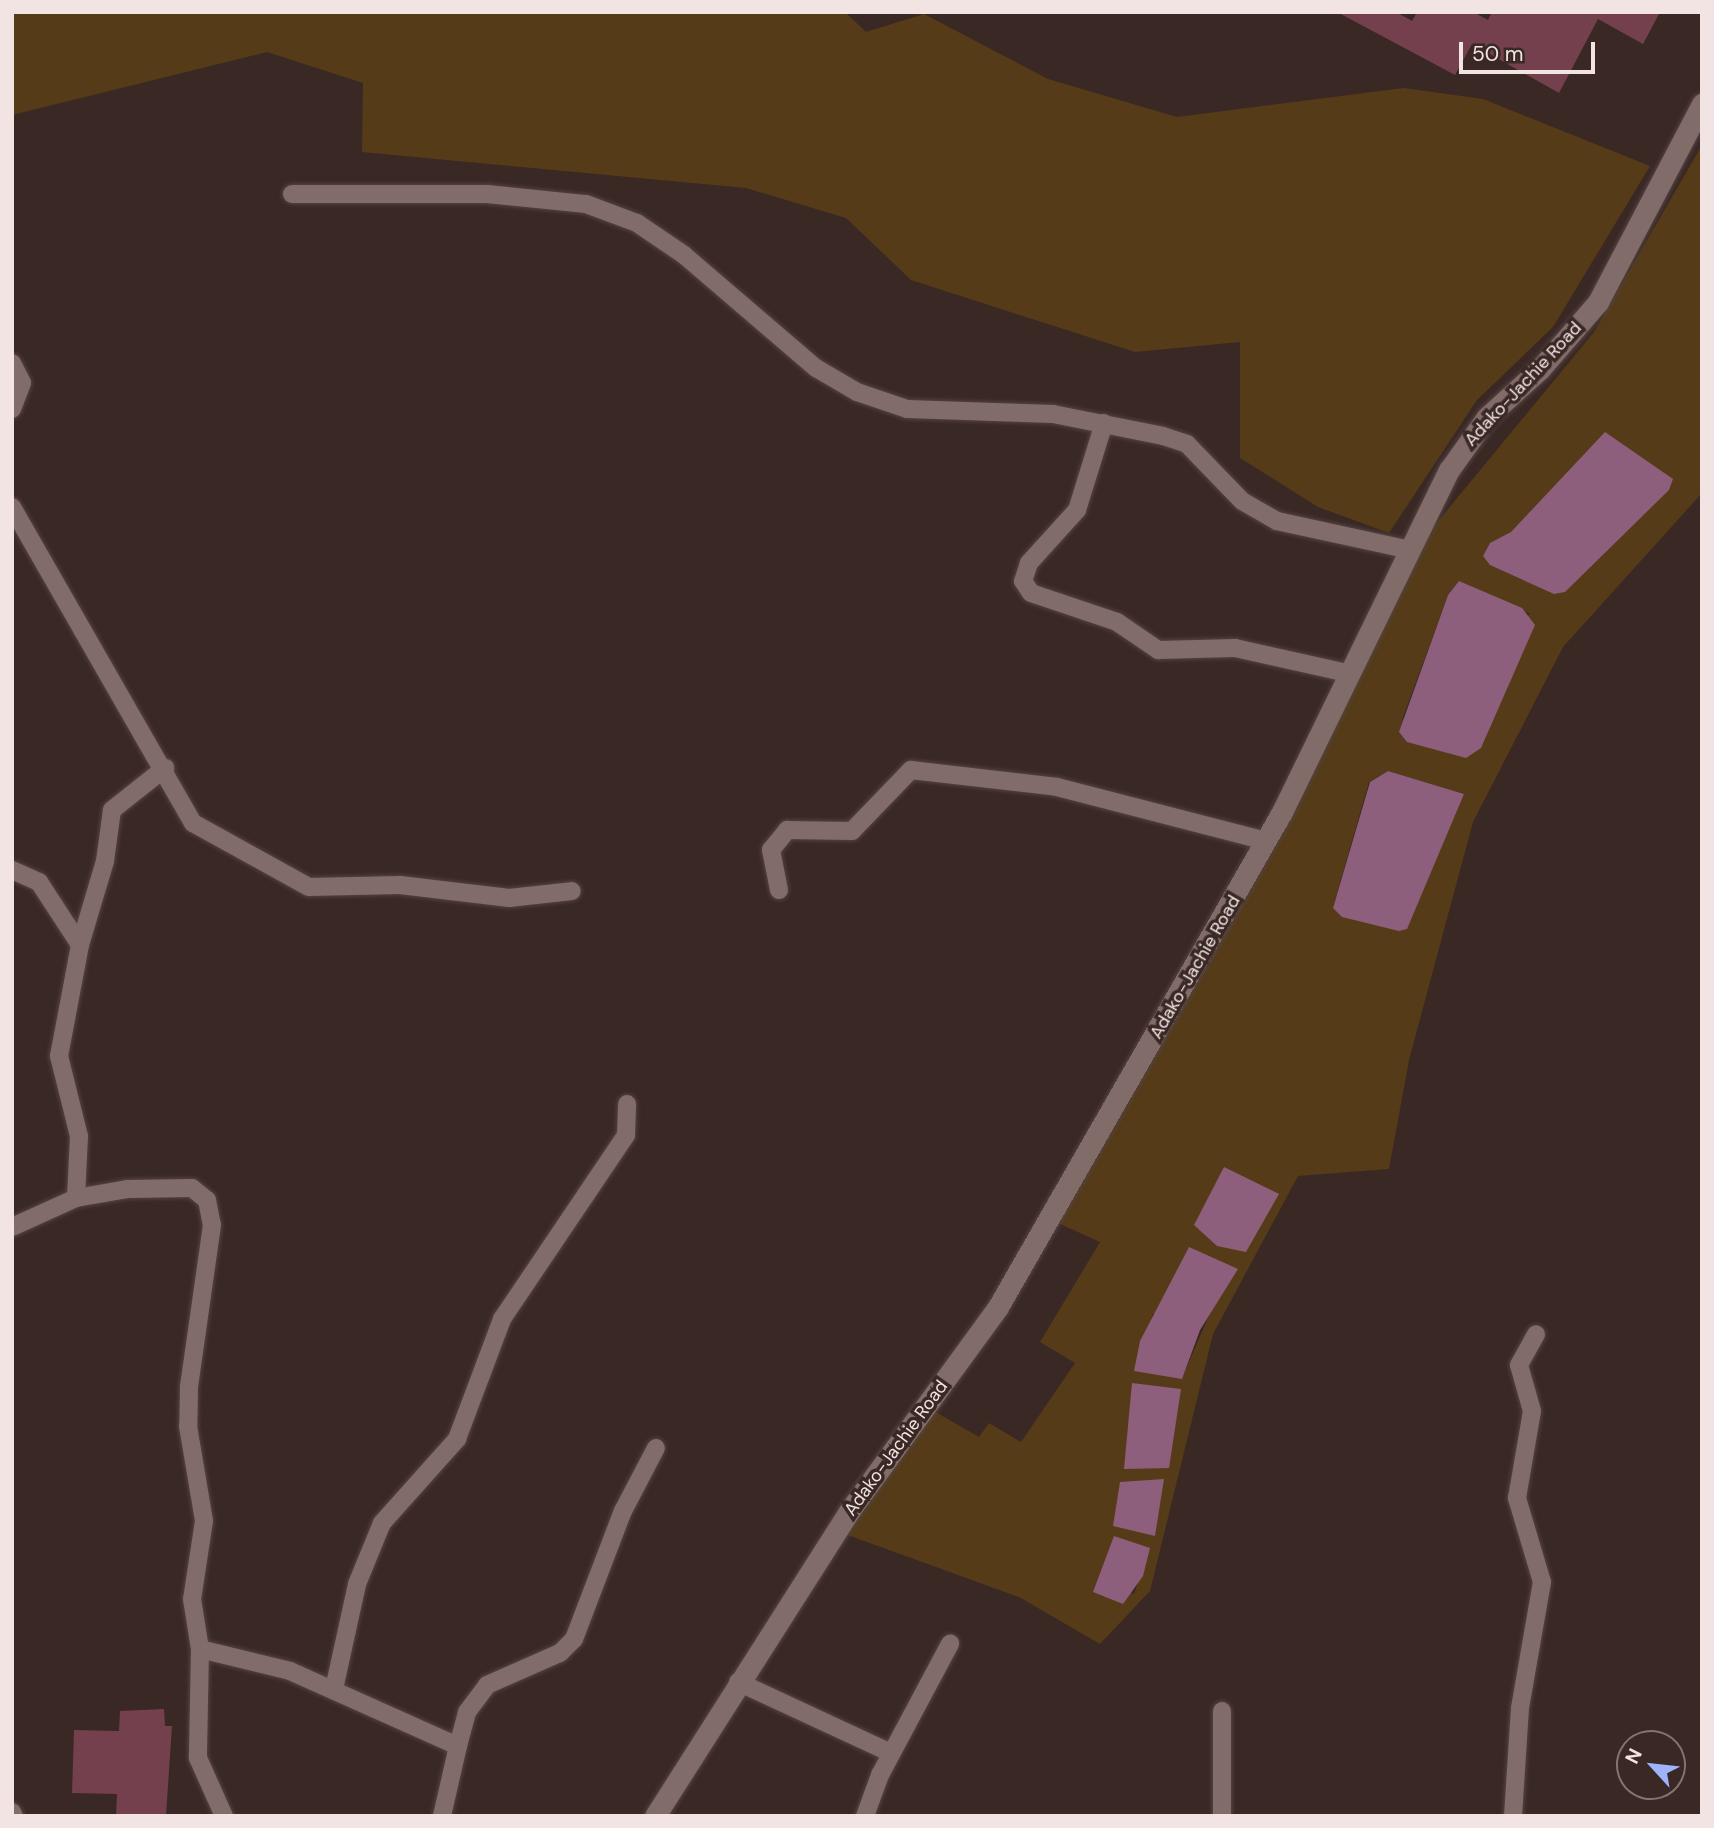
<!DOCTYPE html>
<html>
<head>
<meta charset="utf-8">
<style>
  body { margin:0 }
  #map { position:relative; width:1714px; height:1828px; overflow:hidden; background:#3a2825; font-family:"DM Sans",sans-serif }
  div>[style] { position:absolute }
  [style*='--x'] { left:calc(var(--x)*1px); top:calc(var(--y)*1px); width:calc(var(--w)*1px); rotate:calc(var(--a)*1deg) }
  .green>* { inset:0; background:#553b17 }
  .water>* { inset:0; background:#8e5e7d }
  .building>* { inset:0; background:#74404d }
  .roads { filter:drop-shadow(0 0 2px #534341) drop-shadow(0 0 2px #534341) }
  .minor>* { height:18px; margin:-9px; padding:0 9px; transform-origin:9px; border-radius:9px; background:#826c69 }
  .tertiary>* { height:21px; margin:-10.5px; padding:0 10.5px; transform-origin:10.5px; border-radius:10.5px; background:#826c69 }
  span { translate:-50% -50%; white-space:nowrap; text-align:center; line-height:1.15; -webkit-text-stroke:7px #3a2825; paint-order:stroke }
  .street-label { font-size:18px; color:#f1e4e2 }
  .frame { position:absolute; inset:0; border:14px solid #f1e4e2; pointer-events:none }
  .north { position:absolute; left:1616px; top:1730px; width:70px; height:70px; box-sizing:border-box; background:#3a2825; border:2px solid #837371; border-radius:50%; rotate:297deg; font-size:19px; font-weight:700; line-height:28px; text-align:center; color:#f1e4e2 }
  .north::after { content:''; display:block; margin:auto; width:24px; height:32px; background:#9fb3fd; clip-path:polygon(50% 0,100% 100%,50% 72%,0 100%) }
  .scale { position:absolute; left:1459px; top:42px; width:136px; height:32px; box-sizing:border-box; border:4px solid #f1e4e2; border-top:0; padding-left:9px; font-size:21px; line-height:24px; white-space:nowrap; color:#f1e4e2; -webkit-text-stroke:5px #3a2825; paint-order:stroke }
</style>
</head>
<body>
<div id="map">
  <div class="green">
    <div style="clip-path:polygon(12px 12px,845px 12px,866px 32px,924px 14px,1048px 79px,1177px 117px,1404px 88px,1483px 99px,1650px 166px,1553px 327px,1477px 400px,1389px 533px,1318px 507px,1240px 458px,1240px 342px,1135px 352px,911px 280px,846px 218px,746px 188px,362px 152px,363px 83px,267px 52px,12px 115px)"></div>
    <div style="clip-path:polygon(evenodd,1702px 145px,1702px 493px,1563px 647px,1473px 822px,1409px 1060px,1389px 1169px,1298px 1176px,1213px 1334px,1150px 1591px,1100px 1644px,1019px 1597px,842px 1533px,932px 1410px,979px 1437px,989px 1423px,1021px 1442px,1075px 1363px,1040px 1342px,1100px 1242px,1058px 1223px,1425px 537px,1594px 332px,1702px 145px,1459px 581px,1530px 614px,1402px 720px,1448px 595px,1459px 581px,1702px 145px,1388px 771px,1464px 794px,1333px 907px,1369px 782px,1388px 771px,1702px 145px,1214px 1304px,1182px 1378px,1135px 1371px,1153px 1314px,1214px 1304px,1702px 145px,1150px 1548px,1134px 1594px,1098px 1580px,1103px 1567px,1150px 1548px)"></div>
  </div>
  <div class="water">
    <div style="clip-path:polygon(1605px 432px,1673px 479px,1669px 490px,1565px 592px,1554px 594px,1490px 565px,1483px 556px,1490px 543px,1511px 532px)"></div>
    <div style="clip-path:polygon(1459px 581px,1522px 608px,1535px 625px,1481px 748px,1466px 758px,1407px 742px,1399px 732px,1448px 595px)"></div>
    <div style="clip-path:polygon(1388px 771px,1464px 794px,1407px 929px,1399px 931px,1342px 917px,1333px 908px,1370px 782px)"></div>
    <div style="clip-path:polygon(1224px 1167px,1279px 1194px,1246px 1252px,1217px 1246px,1194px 1225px)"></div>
    <div style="clip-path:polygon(1189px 1247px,1238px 1269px,1200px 1330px,1182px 1379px,1134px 1371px,1140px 1341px)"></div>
    <div style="clip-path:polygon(1132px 1383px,1181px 1389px,1169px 1468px,1124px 1469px)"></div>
    <div style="clip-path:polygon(1164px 1479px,1155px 1536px,1113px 1526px,1120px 1482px)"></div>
    <div style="clip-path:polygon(1114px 1536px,1150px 1548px,1143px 1576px,1123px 1604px,1093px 1592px)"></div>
  </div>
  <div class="building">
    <div style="clip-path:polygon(1337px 12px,1396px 12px,1412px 21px,1417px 12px,1473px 12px,1488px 20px,1492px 12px,1660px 12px,1643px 44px,1598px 19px,1559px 93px,1472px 44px,1455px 75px)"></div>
    <div style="clip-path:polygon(164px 1709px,165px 1726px,172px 1726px,166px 1816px,116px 1816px,117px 1794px,72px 1793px,74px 1730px,119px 1731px,120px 1711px)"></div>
  </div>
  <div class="roads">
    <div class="minor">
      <div style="--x:292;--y:194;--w:195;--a:0"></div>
      <div style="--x:487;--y:194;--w:100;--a:5.8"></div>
      <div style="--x:586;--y:204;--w:54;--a:20.4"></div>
      <div style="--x:637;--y:223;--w:57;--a:34.2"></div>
      <div style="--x:684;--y:255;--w:174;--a:40.6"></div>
      <div style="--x:816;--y:368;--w:48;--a:30.3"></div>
      <div style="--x:857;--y:392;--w:53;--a:18.8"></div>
      <div style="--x:907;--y:409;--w:146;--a:2"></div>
      <div style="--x:1053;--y:414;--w:112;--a:11.3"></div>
      <div style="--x:1163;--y:436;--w:25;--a:18"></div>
      <div style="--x:1187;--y:444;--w:79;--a:46"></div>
      <div style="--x:1242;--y:501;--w:40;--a:29.7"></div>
      <div style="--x:1277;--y:521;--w:131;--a:12.3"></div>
      <div style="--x:12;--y:363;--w:22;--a:63"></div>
      <div style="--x:22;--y:383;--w:28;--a:111"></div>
      <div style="--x:1104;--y:423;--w:91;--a:107.2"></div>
      <div style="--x:1077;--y:510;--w:72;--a:132.2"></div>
      <div style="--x:1029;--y:563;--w:19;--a:108"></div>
      <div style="--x:1023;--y:581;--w:14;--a:56"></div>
      <div style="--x:1031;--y:593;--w:91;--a:18.6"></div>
      <div style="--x:1117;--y:622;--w:50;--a:34.3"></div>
      <div style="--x:1158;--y:650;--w:77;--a:-1.5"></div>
      <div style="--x:1235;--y:648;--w:115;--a:12.6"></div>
      <div style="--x:12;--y:507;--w:364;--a:60.2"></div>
      <div style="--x:193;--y:823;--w:132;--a:28.9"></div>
      <div style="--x:309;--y:887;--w:91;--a:-1.3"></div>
      <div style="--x:400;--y:885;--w:110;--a:6.8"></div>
      <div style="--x:509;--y:898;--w:63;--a:-6.3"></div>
      <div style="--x:12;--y:870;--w:30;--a:24"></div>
      <div style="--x:39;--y:882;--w:75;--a:56.9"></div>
      <div style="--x:80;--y:945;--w:113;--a:100.7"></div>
      <div style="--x:59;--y:1056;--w:82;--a:76"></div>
      <div style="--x:79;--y:1136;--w:62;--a:92.8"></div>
      <div style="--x:779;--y:890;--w:41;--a:-101.3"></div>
      <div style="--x:771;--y:850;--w:26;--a:-51"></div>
      <div style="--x:787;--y:830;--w:65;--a:0.9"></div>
      <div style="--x:852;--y:831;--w:85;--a:-46"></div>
      <div style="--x:911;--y:770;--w:147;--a:6.6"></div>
      <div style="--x:1057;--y:787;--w:216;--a:14.5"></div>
      <div style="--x:80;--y:945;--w:88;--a:-73.4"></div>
      <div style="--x:105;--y:861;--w:51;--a:-82.2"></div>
      <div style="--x:112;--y:810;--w:68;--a:-38.4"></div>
      <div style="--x:12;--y:1227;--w:70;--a:-24.4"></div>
      <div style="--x:76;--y:1198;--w:53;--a:-9.8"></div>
      <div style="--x:128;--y:1189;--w:64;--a:-0.9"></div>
      <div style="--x:192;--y:1188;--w:19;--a:39"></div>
      <div style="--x:207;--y:1200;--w:25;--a:79"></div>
      <div style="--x:212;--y:1225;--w:164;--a:98.1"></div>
      <div style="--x:189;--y:1387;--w:39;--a:91"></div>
      <div style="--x:188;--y:1426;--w:96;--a:80.4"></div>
      <div style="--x:204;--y:1521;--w:79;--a:98.7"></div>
      <div style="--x:192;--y:1599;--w:51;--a:80.9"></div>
      <div style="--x:200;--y:1649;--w:109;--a:91.1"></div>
      <div style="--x:198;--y:1758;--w:64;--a:65.9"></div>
      <div style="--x:200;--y:1649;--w:93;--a:13.7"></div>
      <div style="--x:290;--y:1671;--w:184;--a:24.1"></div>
      <div style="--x:458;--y:1746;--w:72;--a:102.9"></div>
      <div style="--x:738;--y:1682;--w:169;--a:24.9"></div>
      <div style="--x:334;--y:1689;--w:107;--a:-77.6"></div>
      <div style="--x:357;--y:1584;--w:66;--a:-67.7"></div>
      <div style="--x:382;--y:1523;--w:113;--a:-48.2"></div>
      <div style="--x:457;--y:1439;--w:128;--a:-69.4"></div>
      <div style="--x:502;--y:1319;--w:222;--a:-56"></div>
      <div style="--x:626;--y:1135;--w:31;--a:-88"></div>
      <div style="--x:1222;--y:1711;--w:105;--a:90"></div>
      <div style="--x:458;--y:1746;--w:35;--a:-75"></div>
      <div style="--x:467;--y:1712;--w:34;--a:-53"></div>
      <div style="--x:487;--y:1685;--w:80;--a:-23.7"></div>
      <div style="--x:560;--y:1653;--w:20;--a:-45"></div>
      <div style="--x:574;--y:1639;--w:137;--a:-69.1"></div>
      <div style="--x:623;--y:1511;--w:71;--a:-62.4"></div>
      <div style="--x:12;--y:1812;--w:4;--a:63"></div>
      <div style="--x:865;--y:1816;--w:44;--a:-69.9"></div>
      <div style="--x:880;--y:1775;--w:149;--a:-61.9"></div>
      <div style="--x:1513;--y:1816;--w:108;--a:-86.3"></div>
      <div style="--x:1520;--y:1708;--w:128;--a:-80.1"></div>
      <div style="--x:1542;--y:1582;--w:88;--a:-106.6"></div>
      <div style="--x:1517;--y:1498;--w:88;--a:-80.2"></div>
      <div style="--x:1532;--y:1411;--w:48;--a:-105.8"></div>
      <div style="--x:1519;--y:1365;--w:35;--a:-61"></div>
    </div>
    <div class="tertiary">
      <div style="--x:655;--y:1816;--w:363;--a:-57.5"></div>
      <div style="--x:850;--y:1510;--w:251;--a:-53.9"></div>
      <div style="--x:998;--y:1307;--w:571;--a:-60.16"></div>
      <div style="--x:1282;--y:812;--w:381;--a:-64"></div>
      <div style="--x:1449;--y:470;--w:65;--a:-54.4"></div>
      <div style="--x:1487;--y:417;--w:72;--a:-42.2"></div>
      <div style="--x:1540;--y:369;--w:89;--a:-49.1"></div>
      <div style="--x:1598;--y:302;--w:224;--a:-62.3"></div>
    </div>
  </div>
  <div class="street-label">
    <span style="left:1523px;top:384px;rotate:-47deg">Adako-Jachie Road</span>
    <span style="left:1195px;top:967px;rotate:-60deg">Adako-Jachie Road</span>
    <span style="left:896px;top:1448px;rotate:-54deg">Adako-Jachie Road</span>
  </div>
  <div class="frame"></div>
  <div class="north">N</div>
  <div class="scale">50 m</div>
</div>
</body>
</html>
